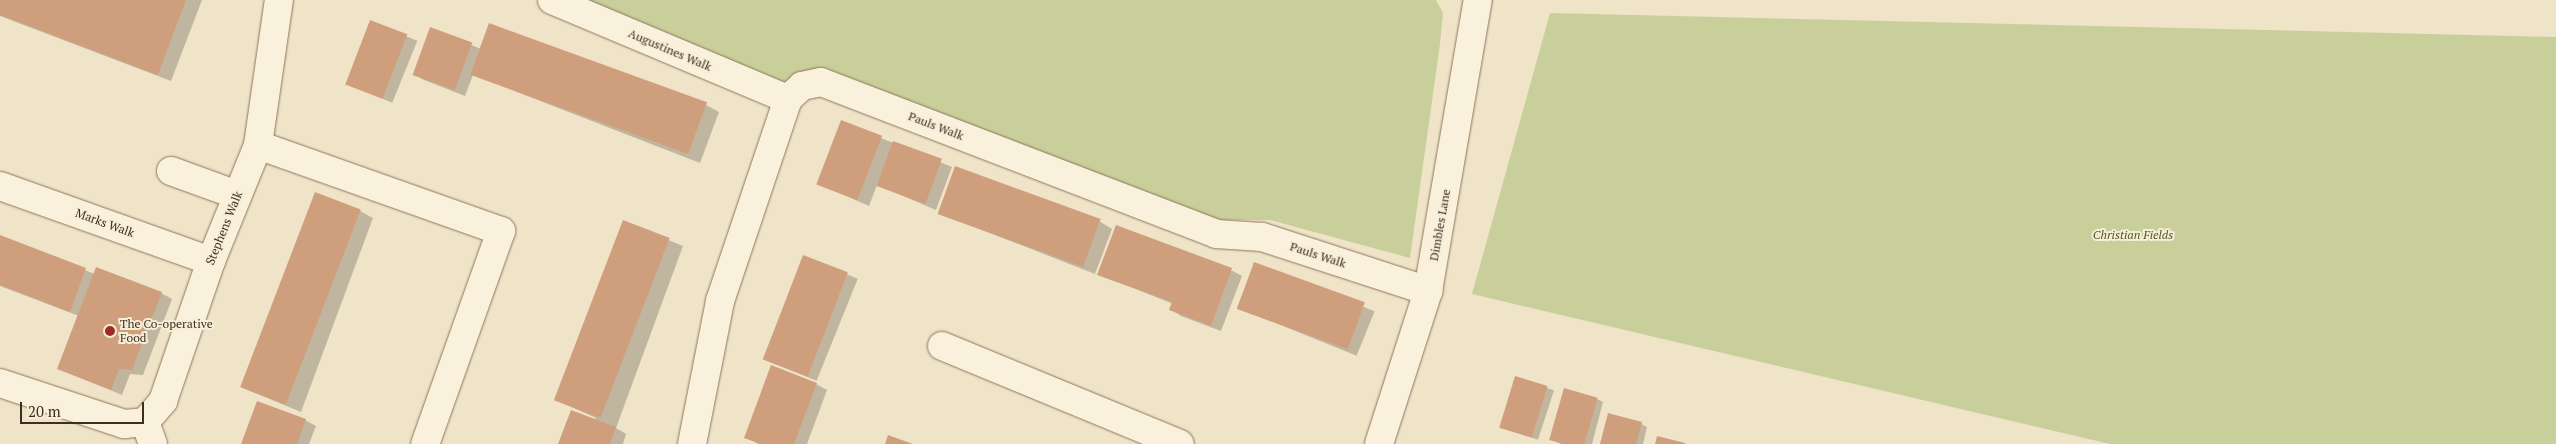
<!DOCTYPE html>
<html>
<head>
<meta charset="utf-8">
<style>
  body { margin:0 }
  #map { position:relative; width:2556px; height:444px; overflow:hidden; background:#f0e4c8; font-family:"PT Serif",serif }
  div>[style] { position:absolute }
  [style*='--x'] { left:calc(var(--x)*1px); top:calc(var(--y)*1px); width:calc(var(--w)*1px); rotate:calc(var(--a)*1deg) }
  .green>* { inset:0; background:#c9cf9b }
  .shadow>* { inset:0; background:#0003; transform-origin:0 0 }
  .building>* { inset:0; background:#cf9f7d; transform-origin:0 0 }
  .roads { filter:drop-shadow(0 0 1px #8d765c) drop-shadow(0 0 1px #8d765c) }
  .minor>* { height:28px; margin:-14px; padding:0 14px; transform-origin:14px; border-radius:14px; background:#faf1dc }
  .dots>* { width:14px; height:14px; translate:-50% -50%; box-sizing:border-box; border:2px solid #f7eed8; border-radius:50% }
  span { translate:-50% -50%; white-space:nowrap; text-align:center; line-height:1.15; -webkit-text-stroke:4px #f7eed8; paint-order:stroke }
  .street-label { font-size:12px; color:#3d2e20 }
  .park-label { font-size:12px; color:#4d5a26; font-style:italic }
  .poi-label { font-size:12px; color:#3d2e20 }
  .left { translate:0 -50%; text-align:left }
  .scale { position:absolute; left:20px; top:402px; width:124px; height:22px; box-sizing:border-box; border:2px solid #3d2e20; border-top:0; padding-left:6px; font-size:15px; line-height:18px; white-space:nowrap; color:#3d2e20; -webkit-text-stroke:4px #f7eed8; paint-order:stroke }
</style>
</head>
<body>
<div id="map">
  <div class="green">
    <div style="clip-path:polygon(586px 0,1436px 0,1443px 13px,1440px 44px,1410px 258px,1270px 220px,1213px 220px,823px 69px,782px 86px)"></div>
    <div style="clip-path:polygon(1550px 13px,2556px 37px,2556px 444px,2110px 444px,1472px 294px)"></div>
  </div>
  <div class="shadow">
    <div style="clip-path:polygon(0 0,202px 0,171px 81px,0 16px)"></div>
    <div style="left:371px;top:22px;width:50px;height:67px;rotate:22deg"></div>
    <div style="clip-path:polygon(431px 28px,481px 49px,706px 105px,719px 112px,700px 163px,473px 75px,465px 96px,424px 80px,414px 74px)"></div>
    <div style="clip-path:polygon(842px 122px,952px 167px,936px 210px,877px 185px,869px 206px,819px 184px)"></div>
    <div style="clip-path:polygon(360px 211px,373px 218px,301px 412px,243px 388px)"></div>
    <div style="clip-path:polygon(939px 213px,1099px 221px,1112px 229px,1095px 274px)"></div>
    <div style="clip-path:polygon(624px 222px,683px 246px,616px 428px,626px 434px,623px 444px,560px 444px,596px 418px,558px 401px)"></div>
    <div style="clip-path:polygon(0 237px,95px 274px,161px 293px,172px 299px,143px 375px,130px 374px,122px 395px,59px 369px,79px 316px,0 286px)"></div>
    <div style="left:804px;top:257px;width:58px;height:110px;rotate:22deg"></div>
    <div style="left:1255px;top:263px;width:129px;height:48px;rotate:22deg"></div>
    <div style="clip-path:polygon(1231px 270px,1242px 276px,1221px 331px,1181px 316px,1171px 309px,1173px 304px,1099px 274px)"></div>
    <div style="left:1516px;top:378px;width:40px;height:52px;rotate:18deg"></div>
    <div style="clip-path:polygon(816px 384px,827px 390px,807px 444px,758px 444px,746px 437px)"></div>
    <div style="clip-path:polygon(1597px 399px,1603px 402px,1592px 444px,1561px 444px,1552px 440px)"></div>
    <div style="clip-path:polygon(305px 420px,316px 426px,309px 444px,243px 444px)"></div>
    <div style="clip-path:polygon(1641px 424px,1647px 427px,1643px 444px,1601px 444px)"></div>
  </div>
  <div class="building">
    <div style="clip-path:polygon(0 0,186px 0,158px 75px,0 15px)"></div>
    <div style="left:370px;top:20px;width:40px;height:69px;rotate:21deg"></div>
    <div style="left:489px;top:23px;width:232px;height:55px;rotate:20deg"></div>
    <div style="left:430px;top:27px;width:45px;height:51px;rotate:20deg"></div>
    <div style="left:841px;top:120px;width:44px;height:69px;rotate:21deg"></div>
    <div style="left:893px;top:141px;width:52px;height:48px;rotate:20deg"></div>
    <div style="left:955px;top:166px;width:155px;height:51px;rotate:20deg"></div>
    <div style="left:315px;top:192px;width:49px;height:209px;rotate:21deg"></div>
    <div style="left:623px;top:220px;width:50px;height:193px;rotate:21deg"></div>
    <div style="clip-path:polygon(1116px 225px,1232px 268px,1211px 326px,1169px 310px,1172px 302px,1097px 275px)"></div>
    <div style="clip-path:polygon(0 235px,86px 268px,70px 312px,0 285px)"></div>
    <div style="left:803px;top:255px;width:48px;height:112px;rotate:21deg"></div>
    <div style="left:1254px;top:262px;width:118px;height:50px;rotate:20deg"></div>
    <div style="clip-path:polygon(96px 267px,162px 292px,132px 370px,119px 369px,111px 390px,57px 369px)"></div>
    <div style="clip-path:polygon(771px 365px,817px 383px,794px 444px,761px 444px,744px 438px)"></div>
    <div style="left:1515px;top:376px;width:34px;height:54px;rotate:17deg"></div>
    <div style="left:1564px;top:388px;width:35px;height:54px;rotate:16deg"></div>
    <div style="clip-path:polygon(257px 401px,306px 419px,297px 444px,241px 444px)"></div>
    <div style="clip-path:polygon(571px 410px,616px 427px,610px 444px,558px 444px)"></div>
    <div style="clip-path:polygon(1608px 413px,1642px 422px,1636px 444px,1600px 444px)"></div>
    <div style="clip-path:polygon(888px 435px,913px 444px,885px 444px)"></div>
    <div style="clip-path:polygon(1657px 436px,1685px 443px,1685px 444px,1655px 444px)"></div>
  </div>
  <div class="roads">
    <div class="minor">
      <div style="--x:552;--y:0;--w:256;--a:22.8"></div>
      <div style="--x:258;--y:145;--w:258;--a:19.5"></div>
      <div style="--x:501;--y:231;--w:226;--a:109.6"></div>
      <div style="--x:171;--y:171;--w:70;--a:20"></div>
      <div style="--x:0;--y:186;--w:224;--a:19.6"></div>
      <div style="--x:942;--y:346;--w:257;--a:22.4"></div>
      <div style="--x:0;--y:383;--w:131;--a:18.3"></div>
      <div style="--x:124;--y:424;--w:21;--a:-5"></div>
      <div style="--x:145;--y:422;--w:28;--a:-49"></div>
      <div style="--x:163;--y:401;--w:148;--a:-71.1"></div>
      <div style="--x:211;--y:261;--w:125;--a:-67.9"></div>
      <div style="--x:258;--y:145;--w:147;--a:-81.8"></div>
      <div style="--x:145;--y:422;--w:23;--a:70"></div>
      <div style="--x:692;--y:444;--w:146;--a:-78.9"></div>
      <div style="--x:720;--y:301;--w:213;--a:-71.4"></div>
      <div style="--x:788;--y:99;--w:19;--a:-43"></div>
      <div style="--x:802;--y:86;--w:19;--a:-12"></div>
      <div style="--x:821;--y:82;--w:423;--a:21"></div>
      <div style="--x:1216;--y:234;--w:46;--a:3.7"></div>
      <div style="--x:1262;--y:237;--w:175;--a:18"></div>
      <div style="--x:1379;--y:444;--w:161;--a:-72.2"></div>
      <div style="--x:1428;--y:291;--w:295;--a:-80.3"></div>
    </div>
  </div>
  <div class="dots">
    <div style="left:110px;top:331px;background:#9e2a2b"></div>
  </div>
  <div class="street-label">
    <span style="left:670px;top:50px;rotate:23deg">Augustines Walk</span>
    <span style="left:936px;top:126px;rotate:21deg">Pauls Walk</span>
    <span style="left:105px;top:223px;rotate:20deg">Marks Walk</span>
    <span style="left:1440px;top:225px;rotate:-80deg">Dimbles Lane</span>
    <span style="left:224px;top:228px;rotate:-68deg">Stephens Walk</span>
    <span style="left:1318px;top:255px;rotate:18deg">Pauls Walk</span>
  </div>
  <div class="park-label">
    <span style="left:2133px;top:235px">Christian Fields</span>
  </div>
  <div class="poi-label">
    <span class="left" style="left:120px;top:331px">The Co-operative<br>Food</span>
  </div>
  <div class="scale">20 m</div>
</div>
</body>
</html>
